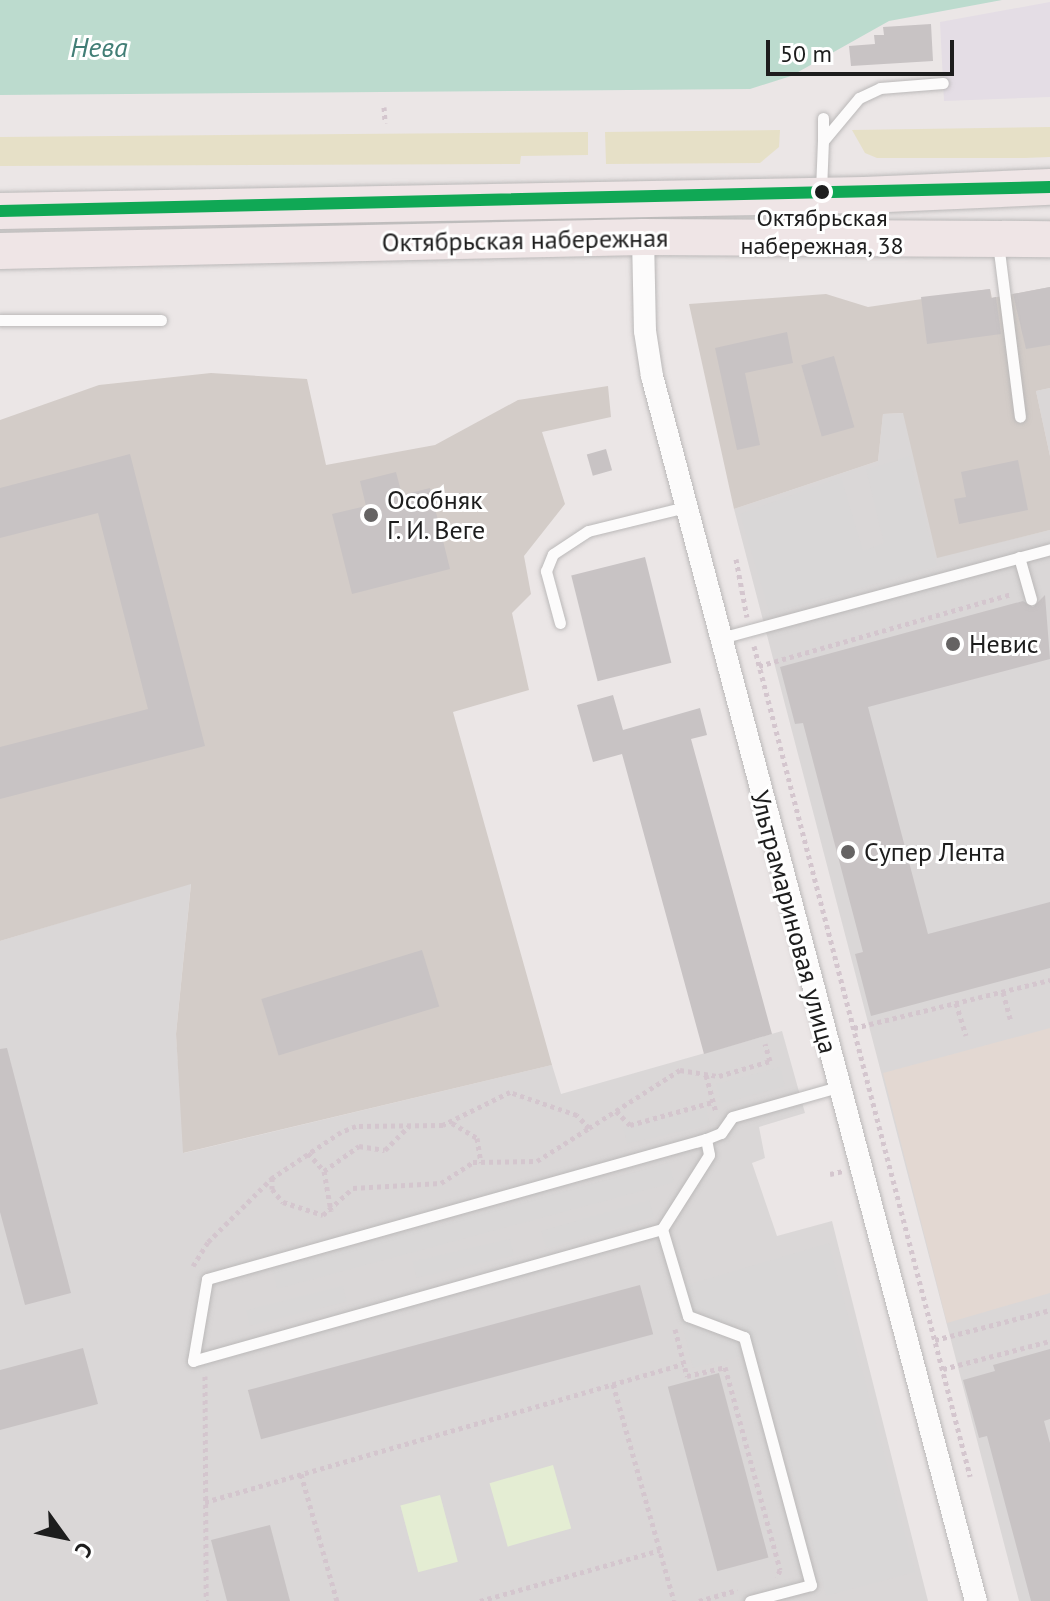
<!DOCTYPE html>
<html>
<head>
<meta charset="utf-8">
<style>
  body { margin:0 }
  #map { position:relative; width:1050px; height:1601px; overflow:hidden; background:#ebe6e6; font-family:"PT Sans",sans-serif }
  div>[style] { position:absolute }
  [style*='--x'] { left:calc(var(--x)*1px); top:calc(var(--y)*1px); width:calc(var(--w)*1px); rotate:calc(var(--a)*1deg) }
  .residential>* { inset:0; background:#dad7d7 }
  .industrial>* { inset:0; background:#e4dde5 }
  .education>* { inset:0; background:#e3d8d2 }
  .religious>* { inset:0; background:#d9d7d7; transform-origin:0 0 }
  .construction>* { inset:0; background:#d3ccc8 }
  .grass>* { inset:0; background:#e6e0c7 }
  .park>* { inset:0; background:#e4edd3; transform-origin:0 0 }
  .water>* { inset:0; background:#bcdbce }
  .building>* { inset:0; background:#c8c3c4; transform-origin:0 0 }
  .path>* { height:5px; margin-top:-2.5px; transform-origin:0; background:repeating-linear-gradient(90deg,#d4c6ce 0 4px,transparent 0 8px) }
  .roads { filter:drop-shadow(0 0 2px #bbb9b9) drop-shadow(0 0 2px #bbb9b9) }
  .lane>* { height:11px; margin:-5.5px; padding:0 5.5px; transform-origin:5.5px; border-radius:5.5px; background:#fcfbfb }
  .street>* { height:22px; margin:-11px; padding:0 11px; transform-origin:11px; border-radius:11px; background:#fcfbfb }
  .primary>* { height:36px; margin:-18px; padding:0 18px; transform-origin:18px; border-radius:18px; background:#efe5e6 }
  .bus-1>* { height:12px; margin:-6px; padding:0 6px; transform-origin:6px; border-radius:6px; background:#10a855 }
  .dots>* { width:22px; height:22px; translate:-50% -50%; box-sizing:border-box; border:4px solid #fff; border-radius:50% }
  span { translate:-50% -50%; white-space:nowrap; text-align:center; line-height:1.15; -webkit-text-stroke:6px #fff; paint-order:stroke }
  .bus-label { font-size:24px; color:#1d1d1d }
  .street-label { font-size:26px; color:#1d1d1d }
  .poi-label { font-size:26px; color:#1d1d1d }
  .left { translate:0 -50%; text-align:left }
  .water-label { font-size:28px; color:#427e76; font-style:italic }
  .north { position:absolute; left:24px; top:1497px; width:80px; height:80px; -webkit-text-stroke:6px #fff; paint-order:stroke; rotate:123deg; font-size:22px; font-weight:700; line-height:32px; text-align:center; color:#1d1d1d }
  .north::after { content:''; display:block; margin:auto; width:28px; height:36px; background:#1d1d1d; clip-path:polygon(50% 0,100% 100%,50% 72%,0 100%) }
  .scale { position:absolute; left:766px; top:40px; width:188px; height:36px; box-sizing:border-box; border:4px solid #1d1d1d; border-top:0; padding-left:10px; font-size:24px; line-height:28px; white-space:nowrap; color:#1d1d1d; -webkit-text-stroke:6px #fff; paint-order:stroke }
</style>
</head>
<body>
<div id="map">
  <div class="residential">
    <div style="clip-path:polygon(1050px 388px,1050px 456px,1036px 391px)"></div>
    <div style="clip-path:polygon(904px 413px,938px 557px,1050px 530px,1050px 1601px,1019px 1601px,734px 509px,878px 461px,883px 414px)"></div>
    <div style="clip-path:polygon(191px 883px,176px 1034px,184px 1153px,552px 1065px,561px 1094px,782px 1031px,805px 1113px,759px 1127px,765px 1158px,752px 1163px,777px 1236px,832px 1221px,928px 1601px,0 1601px,0 941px)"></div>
  </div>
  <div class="industrial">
    <div style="clip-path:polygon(1050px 2px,1050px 97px,944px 101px,940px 22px)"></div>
  </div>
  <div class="education">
    <div style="clip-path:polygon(1050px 1028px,1050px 1293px,947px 1323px,883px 1073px)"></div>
  </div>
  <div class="religious">
    <div style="clip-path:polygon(909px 456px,937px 566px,770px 614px,740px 514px,841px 477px,863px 551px,884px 543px,866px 470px)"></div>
    <div style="left:780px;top:1067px;width:20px;height:66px;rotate:75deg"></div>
    <div style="left:706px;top:1108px;width:17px;height:85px;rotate:77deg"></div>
    <div style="left:669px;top:1163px;width:20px;height:411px;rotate:75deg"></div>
    <div style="left:649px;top:1200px;width:18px;height:112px;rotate:74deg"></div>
    <div style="left:510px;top:1239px;width:17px;height:100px;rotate:77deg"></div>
    <div style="clip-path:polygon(829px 1243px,915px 1572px,826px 1596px,759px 1352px,693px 1368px,673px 1289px)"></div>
    <div style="left:343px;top:1286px;width:16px;height:100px;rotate:76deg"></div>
  </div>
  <div class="construction">
    <div style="clip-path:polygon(1050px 287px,1050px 388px,1036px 391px,1050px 456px,1050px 530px,937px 558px,903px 413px,883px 414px,878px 461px,734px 509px,689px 304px,826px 294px,868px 307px,990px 289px,992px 298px)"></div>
    <div style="clip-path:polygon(211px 373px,307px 379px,326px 465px,435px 445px,518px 400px,608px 386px,611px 417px,542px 432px,565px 504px,524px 556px,531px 594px,512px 613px,529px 690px,453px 712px,552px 1065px,183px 1153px,176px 1034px,191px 884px,0 941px,0 420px,99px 385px)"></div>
  </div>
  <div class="grass">
    <div style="clip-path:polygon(1050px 127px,1050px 157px,1025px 158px,877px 158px,865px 153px,852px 130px)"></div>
    <div style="clip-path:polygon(780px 130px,779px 147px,760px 163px,606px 164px,605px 132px)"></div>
    <div style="clip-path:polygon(588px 132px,588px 155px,521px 156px,520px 164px,0 166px,0 137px)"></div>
  </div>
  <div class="park">
    <div style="left:553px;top:1465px;width:66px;height:66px;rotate:74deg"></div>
    <div style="left:440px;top:1495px;width:69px;height:41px;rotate:75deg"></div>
  </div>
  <div class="water">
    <div style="clip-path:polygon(0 0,1002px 0,889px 21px,791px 76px,750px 89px,0 95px)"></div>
  </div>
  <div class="building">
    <div style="clip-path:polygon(931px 24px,933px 61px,851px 66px,849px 46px,875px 44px,874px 35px,884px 35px,883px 27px)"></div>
    <div style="clip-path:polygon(1050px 287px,1050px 345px,1026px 349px,1013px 294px)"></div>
    <div style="clip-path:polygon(990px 289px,991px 298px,996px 297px,1001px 334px,927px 344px,921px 297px)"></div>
    <div style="clip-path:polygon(787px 332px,793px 363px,745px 373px,760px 445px,737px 450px,715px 348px)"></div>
    <div style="left:834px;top:356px;width:74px;height:34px;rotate:74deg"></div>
    <div style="left:606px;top:449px;width:22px;height:20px;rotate:74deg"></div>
    <div style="clip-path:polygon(130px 454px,205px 746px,0 799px,0 747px,148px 709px,98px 513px,0 538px,0 488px)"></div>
    <div style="clip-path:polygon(1018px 460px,1028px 510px,959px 524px,954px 499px,966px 497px,961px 472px)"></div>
    <div style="clip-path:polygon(396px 472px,402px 495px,430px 488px,450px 569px,352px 594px,332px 514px,366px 506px,360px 481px)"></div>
    <div style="left:645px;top:557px;width:109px;height:76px;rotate:76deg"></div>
    <div style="clip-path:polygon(1045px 595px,1050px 659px,868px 707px,928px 934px,1050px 902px,1050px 968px,871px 1016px,855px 954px,863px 952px,803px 723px,795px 724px,780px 667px,1023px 601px,1033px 607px)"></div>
    <div style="clip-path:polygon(613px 695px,623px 730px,700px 708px,707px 735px,691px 739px,772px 1034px,704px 1054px,622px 754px,593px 762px,577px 705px)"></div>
    <div style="left:422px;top:950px;width:59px;height:168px;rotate:73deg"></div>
    <div style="clip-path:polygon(7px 1048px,71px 1293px,25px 1305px,0 1212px,0 1049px)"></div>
    <div style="left:640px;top:1285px;width:51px;height:406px;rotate:75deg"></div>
    <div style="clip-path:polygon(83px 1348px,98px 1404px,0 1430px,0 1370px)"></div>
    <div style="clip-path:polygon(1050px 1349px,1050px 1419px,1044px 1421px,1050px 1443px,1050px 1601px,1031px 1601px,987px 1436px,979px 1438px,963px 1380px,995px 1371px,993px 1365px)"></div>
    <div style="left:719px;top:1373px;width:191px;height:53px;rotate:75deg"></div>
    <div style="clip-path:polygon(270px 1525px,290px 1601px,227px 1601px,211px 1540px)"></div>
  </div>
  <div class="path">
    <div style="--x:384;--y:107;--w:16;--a:86"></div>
    <div style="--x:736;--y:559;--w:59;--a:79.3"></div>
    <div style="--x:754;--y:646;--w:858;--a:75.41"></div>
    <div style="--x:759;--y:666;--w:263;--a:-15.9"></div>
    <div style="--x:1003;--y:992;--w:31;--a:75"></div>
    <div style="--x:956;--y:1003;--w:34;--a:73"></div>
    <div style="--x:854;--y:1028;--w:202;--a:-13.8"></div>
    <div style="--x:706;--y:1075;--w:39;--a:75"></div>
    <div style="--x:616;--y:1111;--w:20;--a:45"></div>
    <div style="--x:630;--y:1125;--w:86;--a:-15.5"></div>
    <div style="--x:452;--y:1123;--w:29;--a:31"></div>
    <div style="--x:477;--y:1138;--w:25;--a:81"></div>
    <div style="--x:589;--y:1128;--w:18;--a:-133"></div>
    <div style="--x:577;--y:1115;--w:71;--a:-161.1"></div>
    <div style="--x:510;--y:1092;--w:75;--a:153.8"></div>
    <div style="--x:443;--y:1125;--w:87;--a:179.3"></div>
    <div style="--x:356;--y:1126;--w:16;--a:158"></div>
    <div style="--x:341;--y:1132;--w:83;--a:146.3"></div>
    <div style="--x:272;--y:1178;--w:11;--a:90"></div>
    <div style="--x:272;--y:1189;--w:17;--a:50"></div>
    <div style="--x:283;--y:1202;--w:42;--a:18"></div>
    <div style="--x:323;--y:1215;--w:40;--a:-42"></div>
    <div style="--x:353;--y:1188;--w:88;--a:-3.3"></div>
    <div style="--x:441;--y:1183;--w:38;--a:-33"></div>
    <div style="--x:473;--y:1162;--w:64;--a:-0.9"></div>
    <div style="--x:537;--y:1161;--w:62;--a:-32.4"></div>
    <div style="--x:589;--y:1128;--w:108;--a:-32.5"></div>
    <div style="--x:680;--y:1070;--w:39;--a:9"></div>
    <div style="--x:719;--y:1076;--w:53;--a:-16.4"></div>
    <div style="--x:770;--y:1061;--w:18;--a:-106"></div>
    <div style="--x:308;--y:1153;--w:24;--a:48"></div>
    <div style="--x:324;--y:1171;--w:41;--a:80.1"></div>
    <div style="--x:324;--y:1171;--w:43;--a:-35.5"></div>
    <div style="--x:359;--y:1146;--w:26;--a:9"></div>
    <div style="--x:385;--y:1150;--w:34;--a:-45"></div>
    <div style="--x:830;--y:1174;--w:13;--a:-13"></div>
    <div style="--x:193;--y:1266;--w:28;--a:-58"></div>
    <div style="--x:208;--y:1242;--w:91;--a:-45"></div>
    <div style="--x:675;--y:1329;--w:49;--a:75.7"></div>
    <div style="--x:687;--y:1376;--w:39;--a:-13"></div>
    <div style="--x:725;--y:1367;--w:210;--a:74.8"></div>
    <div style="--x:780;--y:1570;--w:8;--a:113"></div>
    <div style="--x:935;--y:1340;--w:119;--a:-14.6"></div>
    <div style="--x:943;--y:1369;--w:111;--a:-14.7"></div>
    <div style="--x:205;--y:1376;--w:225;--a:89.7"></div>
    <div style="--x:613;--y:1384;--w:225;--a:74.3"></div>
    <div style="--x:301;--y:1474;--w:132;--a:74.2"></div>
    <div style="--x:205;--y:1502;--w:498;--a:-16.1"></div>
    <div style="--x:480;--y:1601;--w:187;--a:-15.8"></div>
    <div style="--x:699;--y:1601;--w:40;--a:-16"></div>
  </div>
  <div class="roads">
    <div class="lane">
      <div style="--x:823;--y:141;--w:23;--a:-90"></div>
      <div style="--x:821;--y:190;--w:49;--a:-87.7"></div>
      <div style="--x:823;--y:141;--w:56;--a:-50.1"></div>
      <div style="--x:859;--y:98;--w:23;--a:-25"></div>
      <div style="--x:880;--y:88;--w:63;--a:-4.5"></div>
      <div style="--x:998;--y:243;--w:175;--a:82.8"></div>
      <div style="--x:0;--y:320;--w:161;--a:0"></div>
      <div style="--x:1019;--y:557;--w:44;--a:74.1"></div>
      <div style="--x:560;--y:623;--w:54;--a:-105.1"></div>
      <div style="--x:546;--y:571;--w:18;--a:-68"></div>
      <div style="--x:553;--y:554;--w:42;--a:-33.3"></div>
      <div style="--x:588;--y:531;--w:101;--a:-13.8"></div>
      <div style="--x:721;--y:638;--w:341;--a:-15.1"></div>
      <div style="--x:706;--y:1139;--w:16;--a:79"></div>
      <div style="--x:709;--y:1155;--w:88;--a:122.4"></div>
      <div style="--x:662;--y:1229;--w:91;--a:73.4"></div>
      <div style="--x:688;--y:1316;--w:60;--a:20.6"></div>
      <div style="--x:744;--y:1337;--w:257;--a:74.9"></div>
      <div style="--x:811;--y:1585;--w:63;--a:165.3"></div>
      <div style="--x:662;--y:1229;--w:487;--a:164.3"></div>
      <div style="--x:193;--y:1361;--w:83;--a:-80.3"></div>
      <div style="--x:207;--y:1279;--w:518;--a:-15.67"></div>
      <div style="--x:706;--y:1139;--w:16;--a:-22"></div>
      <div style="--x:721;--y:1133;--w:19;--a:-55"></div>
      <div style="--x:732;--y:1117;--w:110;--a:-15.8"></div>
    </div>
    <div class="street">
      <div style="--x:643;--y:237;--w:94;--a:88.8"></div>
      <div style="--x:645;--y:331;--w:46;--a:81.2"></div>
      <div style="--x:652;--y:376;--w:1267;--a:75.19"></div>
    </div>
    <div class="primary">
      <div style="--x:0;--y:211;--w:864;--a:-1.06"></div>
      <div style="--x:864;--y:195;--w:186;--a:-2.5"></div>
      <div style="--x:0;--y:251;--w:643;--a:-1.25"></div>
      <div style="--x:643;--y:237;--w:407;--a:0.3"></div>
    </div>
  </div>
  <div class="bus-1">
    <div style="--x:0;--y:211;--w:1050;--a:-1.31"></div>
  </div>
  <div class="dots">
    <div style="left:822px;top:192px;background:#1d1d1d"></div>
    <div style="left:371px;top:515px;background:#656363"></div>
    <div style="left:953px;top:644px;background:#656363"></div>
    <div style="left:848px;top:852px;background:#656363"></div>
  </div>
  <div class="bus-label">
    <span style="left:822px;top:232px">Октябрьская<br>набережная, 38</span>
  </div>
  <div class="street-label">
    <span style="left:525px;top:240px;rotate:-1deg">Октябрьская набережная</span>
    <span style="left:794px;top:922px;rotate:75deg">Ультрамариновая улица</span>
  </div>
  <div class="poi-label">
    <span class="left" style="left:387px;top:515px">Особняк<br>Г. И. Веге</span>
    <span class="left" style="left:969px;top:644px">Невис</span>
    <span class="left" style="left:864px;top:852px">Супер Лента</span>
  </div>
  <div class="water-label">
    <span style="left:99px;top:47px">Нева</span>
  </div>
  <div class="north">С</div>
  <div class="scale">50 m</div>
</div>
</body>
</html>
